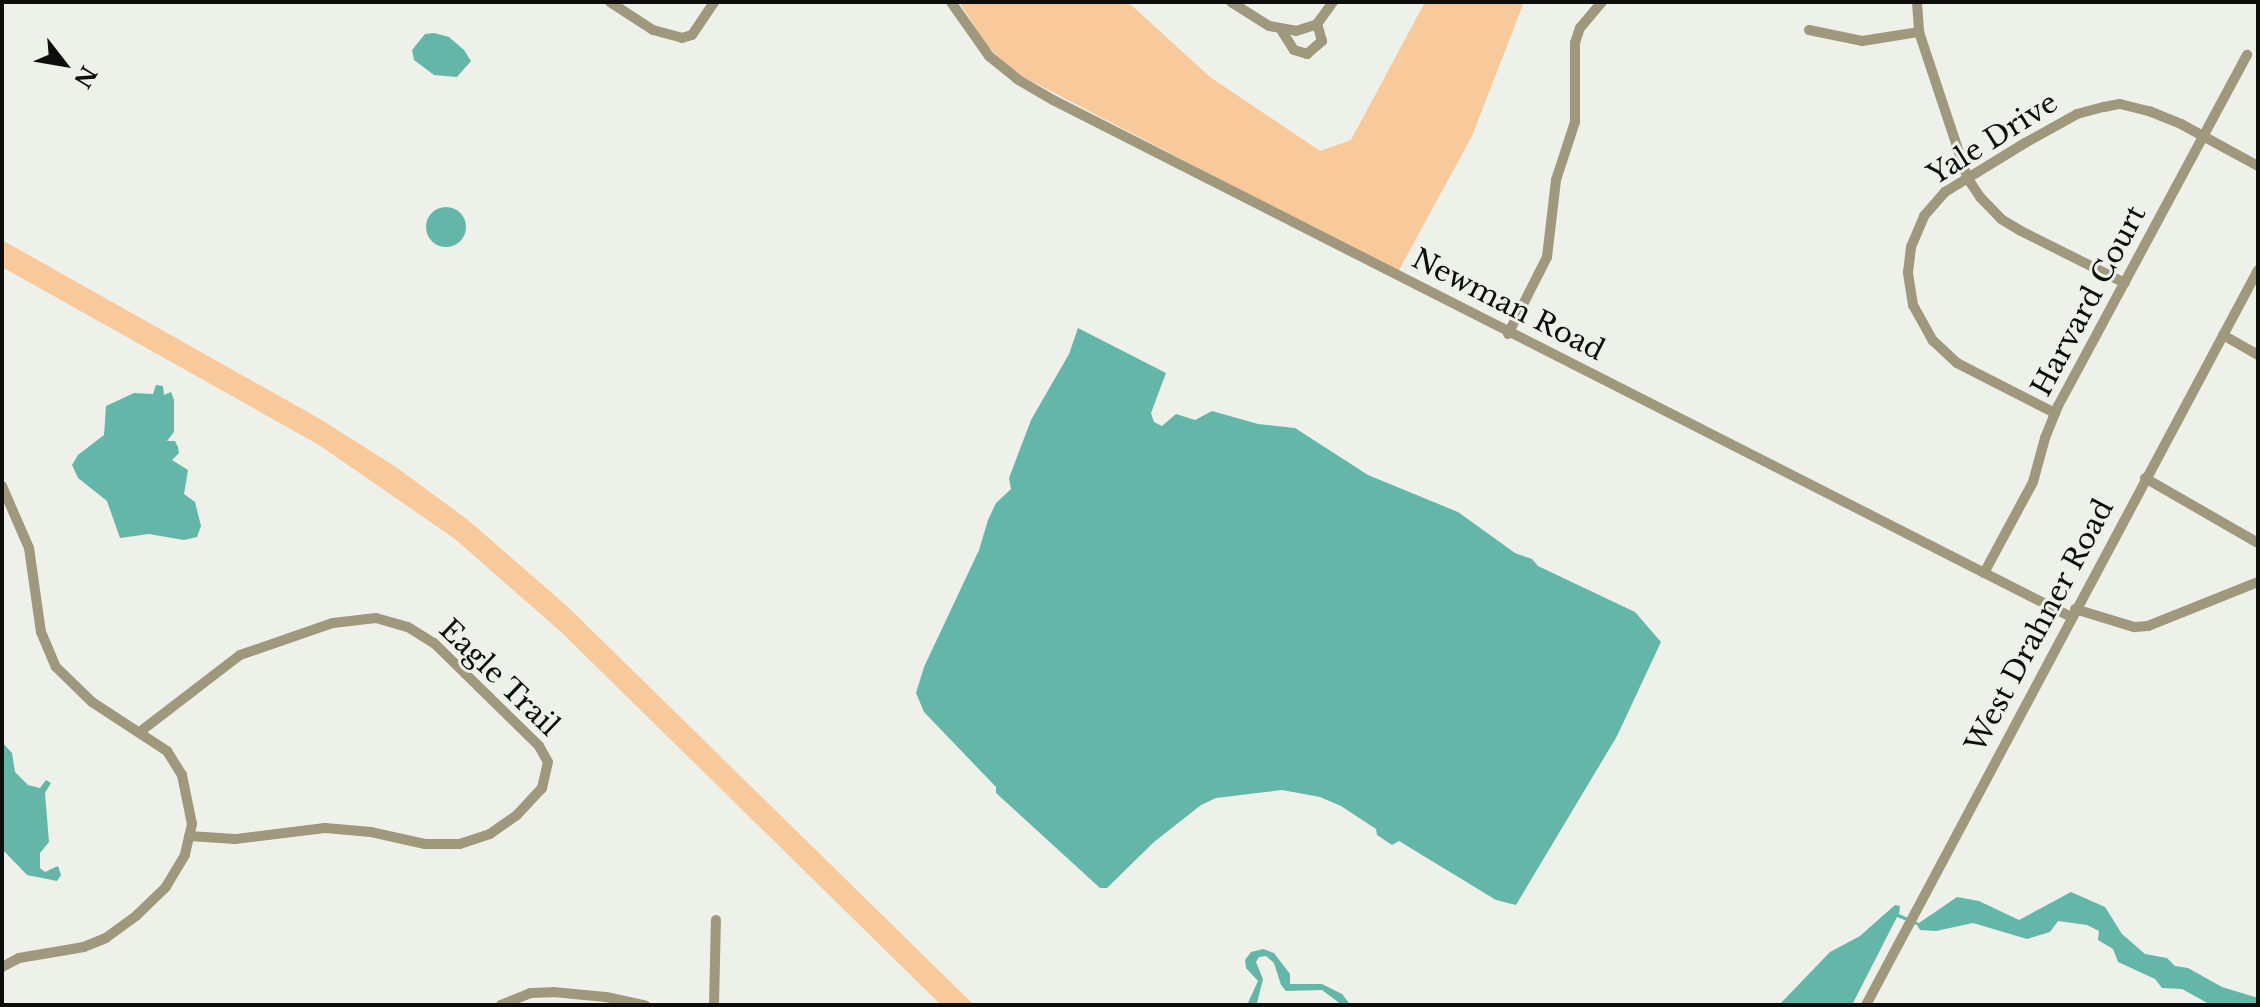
<!DOCTYPE html>
<html>
<head>
<meta charset="utf-8">
<style>
  body { margin:0 }
  #map { position:relative; width:2260px; height:1007px; overflow:hidden; background:#eef1ea; font-family:"Libre Baskerville",serif }
  div>[style] { position:absolute }
  [style*='--x'] { left:calc(var(--x)*1px); top:calc(var(--y)*1px); width:calc(var(--w)*1px); rotate:calc(var(--a)*1deg) }
  .green>* { inset:0; background:#f8c99a }
  .water>* { inset:0; background:#64b7a8 }
  .round { border-radius:50% }
  .minor>* { height:10px; margin:-5px; padding:0 5px; transform-origin:5px; border-radius:5px; background:#9f987d }
  span { translate:-50% -50%; white-space:nowrap; text-align:center; line-height:1.15; -webkit-text-stroke:6px #eef1ea; paint-order:stroke }
  .street-label { font-size:28px; color:#0d0e0b }
  .frame { position:absolute; inset:0; border:4px solid #0d0e0b; pointer-events:none }
  .north { position:absolute; left:24px; top:24px; width:80px; height:80px; -webkit-text-stroke:6px #eef1ea; paint-order:stroke; rotate:121deg; font-size:22px; font-weight:700; line-height:32px; text-align:center; color:#0d0e0b }
  .north::after { content:''; display:block; margin:auto; width:28px; height:36px; background:#0d0e0b; clip-path:polygon(50% 0,100% 100%,50% 72%,0 100%) }
</style>
</head>
<body>
<div id="map">
  <div class="green">
    <div style="clip-path:polygon(959px 2px,1128px 2px,1210px 77px,1320px 151px,1351px 140px,1425px 2px,1524px 2px,1472px 136px,1398px 272px,1016px 73px,988px 47px)"></div>
    <div style="clip-path:polygon(2px 240px,320px 419px,396px 467px,468px 520px,569px 608px,974px 1005px,941px 1005px,560px 631px,455px 539px,319px 445px,2px 267px)"></div>
  </div>
  <div class="water">
    <div style="clip-path:polygon(434px 33px,449px 37px,464px 50px,471px 61px,457px 77px,434px 75px,414px 60px,412px 50px,425px 34px)"></div>
    <div class="round" style="left:426px;top:207px;width:40px;height:40px"></div>
    <div style="clip-path:polygon(1078px 328px,1166px 373px,1151px 413px,1154px 422px,1162px 426px,1176px 414px,1195px 420px,1212px 411px,1258px 424px,1295px 428px,1368px 475px,1458px 512px,1515px 553px,1532px 559px,1538px 566px,1635px 612px,1661px 642px,1617px 736px,1516px 905px,1496px 900px,1399px 841px,1392px 845px,1377px 835px,1376px 829px,1341px 806px,1320px 797px,1282px 790px,1216px 798px,1201px 805px,1154px 842px,1107px 888px,1100px 888px,996px 793px,996px 787px,924px 712px,916px 693px,924px 667px,979px 550px,988px 520px,996px 503px,1011px 489px,1009px 478px,1031px 420px,1069px 354px)"></div>
    <div style="clip-path:polygon(156px 385px,163px 386px,164px 395px,171px 392px,174px 400px,174px 432px,167px 441px,175px 441px,178px 447px,179px 453px,172px 460px,188px 470px,184px 494px,195px 502px,201px 526px,197px 537px,184px 540px,149px 534px,120px 538px,107px 501px,78px 478px,72px 465px,78px 455px,104px 435px,106px 406px,134px 393px,153px 394px)"></div>
    <div style="clip-path:polygon(2px 742px,12px 753px,15px 772px,28px 785px,40px 788px,46px 780px,51px 783px,45px 793px,49px 842px,40px 853px,40px 868px,45px 872px,58px 866px,61px 875px,57px 881px,27px 875px,2px 849px)"></div>
    <div style="clip-path:polygon(2071px 892px,2105px 907px,2122px 934px,2145px 954px,2167px 958px,2175px 966px,2188px 968px,2222px 987px,2258px 998px,2258px 1005px,2211px 1005px,2182px 989px,2162px 988px,2155px 979px,2118px 962px,2113px 949px,2098px 940px,2099px 931px,2087px 925px,2058px 921px,2050px 932px,2027px 939px,1973px 923px,1936px 931px,1920px 930px,1917px 925px,1897px 917px,1852px 1005px,1779px 1005px,1830px 952px,1860px 936px,1895px 905px,1900px 906px,1899px 914px,1919px 923px,1957px 897px,1979px 901px,2019px 920px)"></div>
    <div style="clip-path:polygon(1263px 949px,1274px 953px,1290px 974px,1290px 984px,1322px 984px,1342px 994px,1349px 1003px,1360px 1005px,1342px 1005px,1322px 990px,1286px 991px,1281px 985px,1274px 963px,1266px 956px,1259px 957px,1256px 962px,1263px 979px,1257px 1003px,1247px 1005px,1258px 981px,1246px 968px,1245px 960px,1251px 952px)"></div>
  </div>
  <div class="minor">
    <div style="--x:610;--y:2;--w:51;--a:33.1"></div>
    <div style="--x:653;--y:30;--w:30;--a:15"></div>
    <div style="--x:682;--y:38;--w:10;--a:-17"></div>
    <div style="--x:692;--y:35;--w:40;--a:-56"></div>
    <div style="--x:951;--y:2;--w:66;--a:54.9"></div>
    <div style="--x:989;--y:56;--w:36;--a:39"></div>
    <div style="--x:1017;--y:79;--w:42;--a:30.3"></div>
    <div style="--x:1053;--y:100;--w:1142;--a:26.92"></div>
    <div style="--x:1231;--y:2;--w:45;--a:32.3"></div>
    <div style="--x:1269;--y:26;--w:27;--a:10"></div>
    <div style="--x:1296;--y:31;--w:22;--a:-18"></div>
    <div style="--x:1317;--y:24;--w:27;--a:-54"></div>
    <div style="--x:1917;--y:2;--w:30;--a:86"></div>
    <div style="--x:1919;--y:32;--w:155;--a:71.6"></div>
    <div style="--x:1968;--y:179;--w:22;--a:56"></div>
    <div style="--x:1980;--y:197;--w:30;--a:46"></div>
    <div style="--x:2001;--y:219;--w:23;--a:31"></div>
    <div style="--x:2021;--y:231;--w:116;--a:26.6"></div>
    <div style="--x:1809;--y:30;--w:54;--a:11.7"></div>
    <div style="--x:1862;--y:41;--w:58;--a:-9"></div>
    <div style="--x:1282;--y:31;--w:22;--a:58"></div>
    <div style="--x:1294;--y:50;--w:14;--a:17"></div>
    <div style="--x:1307;--y:54;--w:20;--a:-41"></div>
    <div style="--x:1322;--y:41;--w:18;--a:-106"></div>
    <div style="--x:1508;--y:334;--w:86;--a:-63.1"></div>
    <div style="--x:1547;--y:257;--w:78;--a:-83.3"></div>
    <div style="--x:1556;--y:180;--w:61;--a:-71.9"></div>
    <div style="--x:1575;--y:122;--w:79;--a:-90"></div>
    <div style="--x:1575;--y:43;--w:16;--a:-72"></div>
    <div style="--x:1580;--y:28;--w:34;--a:-50"></div>
    <div style="--x:2223;--y:335;--w:40;--a:29.7"></div>
    <div style="--x:2055;--y:413;--w:110;--a:-153"></div>
    <div style="--x:1957;--y:363;--w:33;--a:-137"></div>
    <div style="--x:1933;--y:341;--w:41;--a:-119.1"></div>
    <div style="--x:1913;--y:305;--w:33;--a:-99"></div>
    <div style="--x:1908;--y:272;--w:25;--a:-83"></div>
    <div style="--x:1911;--y:247;--w:34;--a:-67"></div>
    <div style="--x:1924;--y:216;--w:32;--a:-49"></div>
    <div style="--x:1945;--y:192;--w:94;--a:-31.5"></div>
    <div style="--x:2025;--y:143;--w:60;--a:-29.1"></div>
    <div style="--x:2077;--y:114;--w:28;--a:-15"></div>
    <div style="--x:2104;--y:107;--w:16;--a:-11"></div>
    <div style="--x:2120;--y:104;--w:30;--a:14"></div>
    <div style="--x:2149;--y:111;--w:35;--a:22"></div>
    <div style="--x:2181;--y:124;--w:88;--a:28.6"></div>
    <div style="--x:2145;--y:478;--w:130;--a:29.9"></div>
    <div style="--x:2;--y:486;--w:68;--a:66.5"></div>
    <div style="--x:29;--y:548;--w:85;--a:81.9"></div>
    <div style="--x:41;--y:632;--w:38;--a:67"></div>
    <div style="--x:56;--y:667;--w:50;--a:44.2"></div>
    <div style="--x:92;--y:702;--w:90;--a:33.2"></div>
    <div style="--x:167;--y:751;--w:28;--a:58"></div>
    <div style="--x:182;--y:775;--w:50;--a:78.5"></div>
    <div style="--x:192;--y:824;--w:32;--a:103"></div>
    <div style="--x:185;--y:855;--w:37;--a:121"></div>
    <div style="--x:166;--y:887;--w:42;--a:136"></div>
    <div style="--x:136;--y:916;--w:37;--a:144"></div>
    <div style="--x:106;--y:938;--w:24;--a:158"></div>
    <div style="--x:84;--y:947;--w:66;--a:170.4"></div>
    <div style="--x:19;--y:958;--w:19;--a:152"></div>
    <div style="--x:1984;--y:573;--w:103;--a:-61.7"></div>
    <div style="--x:2033;--y:482;--w:46;--a:-74.7"></div>
    <div style="--x:2045;--y:438;--w:35;--a:-68"></div>
    <div style="--x:2058;--y:406;--w:399;--a:-61.7"></div>
    <div style="--x:2075;--y:609;--w:62;--a:17"></div>
    <div style="--x:2134;--y:627;--w:14;--a:-4"></div>
    <div style="--x:2148;--y:626;--w:118;--a:-21.8"></div>
    <div style="--x:141;--y:731;--w:125;--a:-37.5"></div>
    <div style="--x:240;--y:655;--w:98;--a:-19"></div>
    <div style="--x:333;--y:623;--w:43;--a:-6.6"></div>
    <div style="--x:376;--y:618;--w:33;--a:16"></div>
    <div style="--x:408;--y:627;--w:31;--a:32"></div>
    <div style="--x:434;--y:643;--w:147;--a:44.4"></div>
    <div style="--x:539;--y:746;--w:18;--a:61"></div>
    <div style="--x:548;--y:762;--w:27;--a:103"></div>
    <div style="--x:542;--y:788;--w:37;--a:133"></div>
    <div style="--x:517;--y:815;--w:33;--a:145"></div>
    <div style="--x:490;--y:834;--w:32;--a:162"></div>
    <div style="--x:460;--y:844;--w:35;--a:180"></div>
    <div style="--x:425;--y:844;--w:55;--a:-167.5"></div>
    <div style="--x:371;--y:832;--w:46;--a:-175"></div>
    <div style="--x:325;--y:828;--w:91;--a:173"></div>
    <div style="--x:235;--y:839;--w:46;--a:-176.3"></div>
    <div style="--x:501;--y:1005;--w:31;--a:-22"></div>
    <div style="--x:530;--y:993;--w:23;--a:-2"></div>
    <div style="--x:553;--y:992;--w:53;--a:5.4"></div>
    <div style="--x:606;--y:997;--w:40;--a:12"></div>
    <div style="--x:714;--y:1005;--w:85;--a:-88.7"></div>
    <div style="--x:1866;--y:1005;--w:833;--a:-61.93"></div>
  </div>
  <div class="street-label">
    <span style="left:1993px;top:139px;rotate:-32deg">Yale Drive</span>
    <span style="left:2089px;top:301px;rotate:-62deg">Harvard Court</span>
    <span style="left:1508px;top:305px;rotate:27deg">Newman Road</span>
    <span style="left:2040px;top:626px;rotate:-62deg">West Drahner Road</span>
    <span style="left:499px;top:678px;rotate:44deg">Eagle Trail</span>
  </div>
  <div class="frame"></div>
  <div class="north">N</div>
</div>
</body>
</html>
